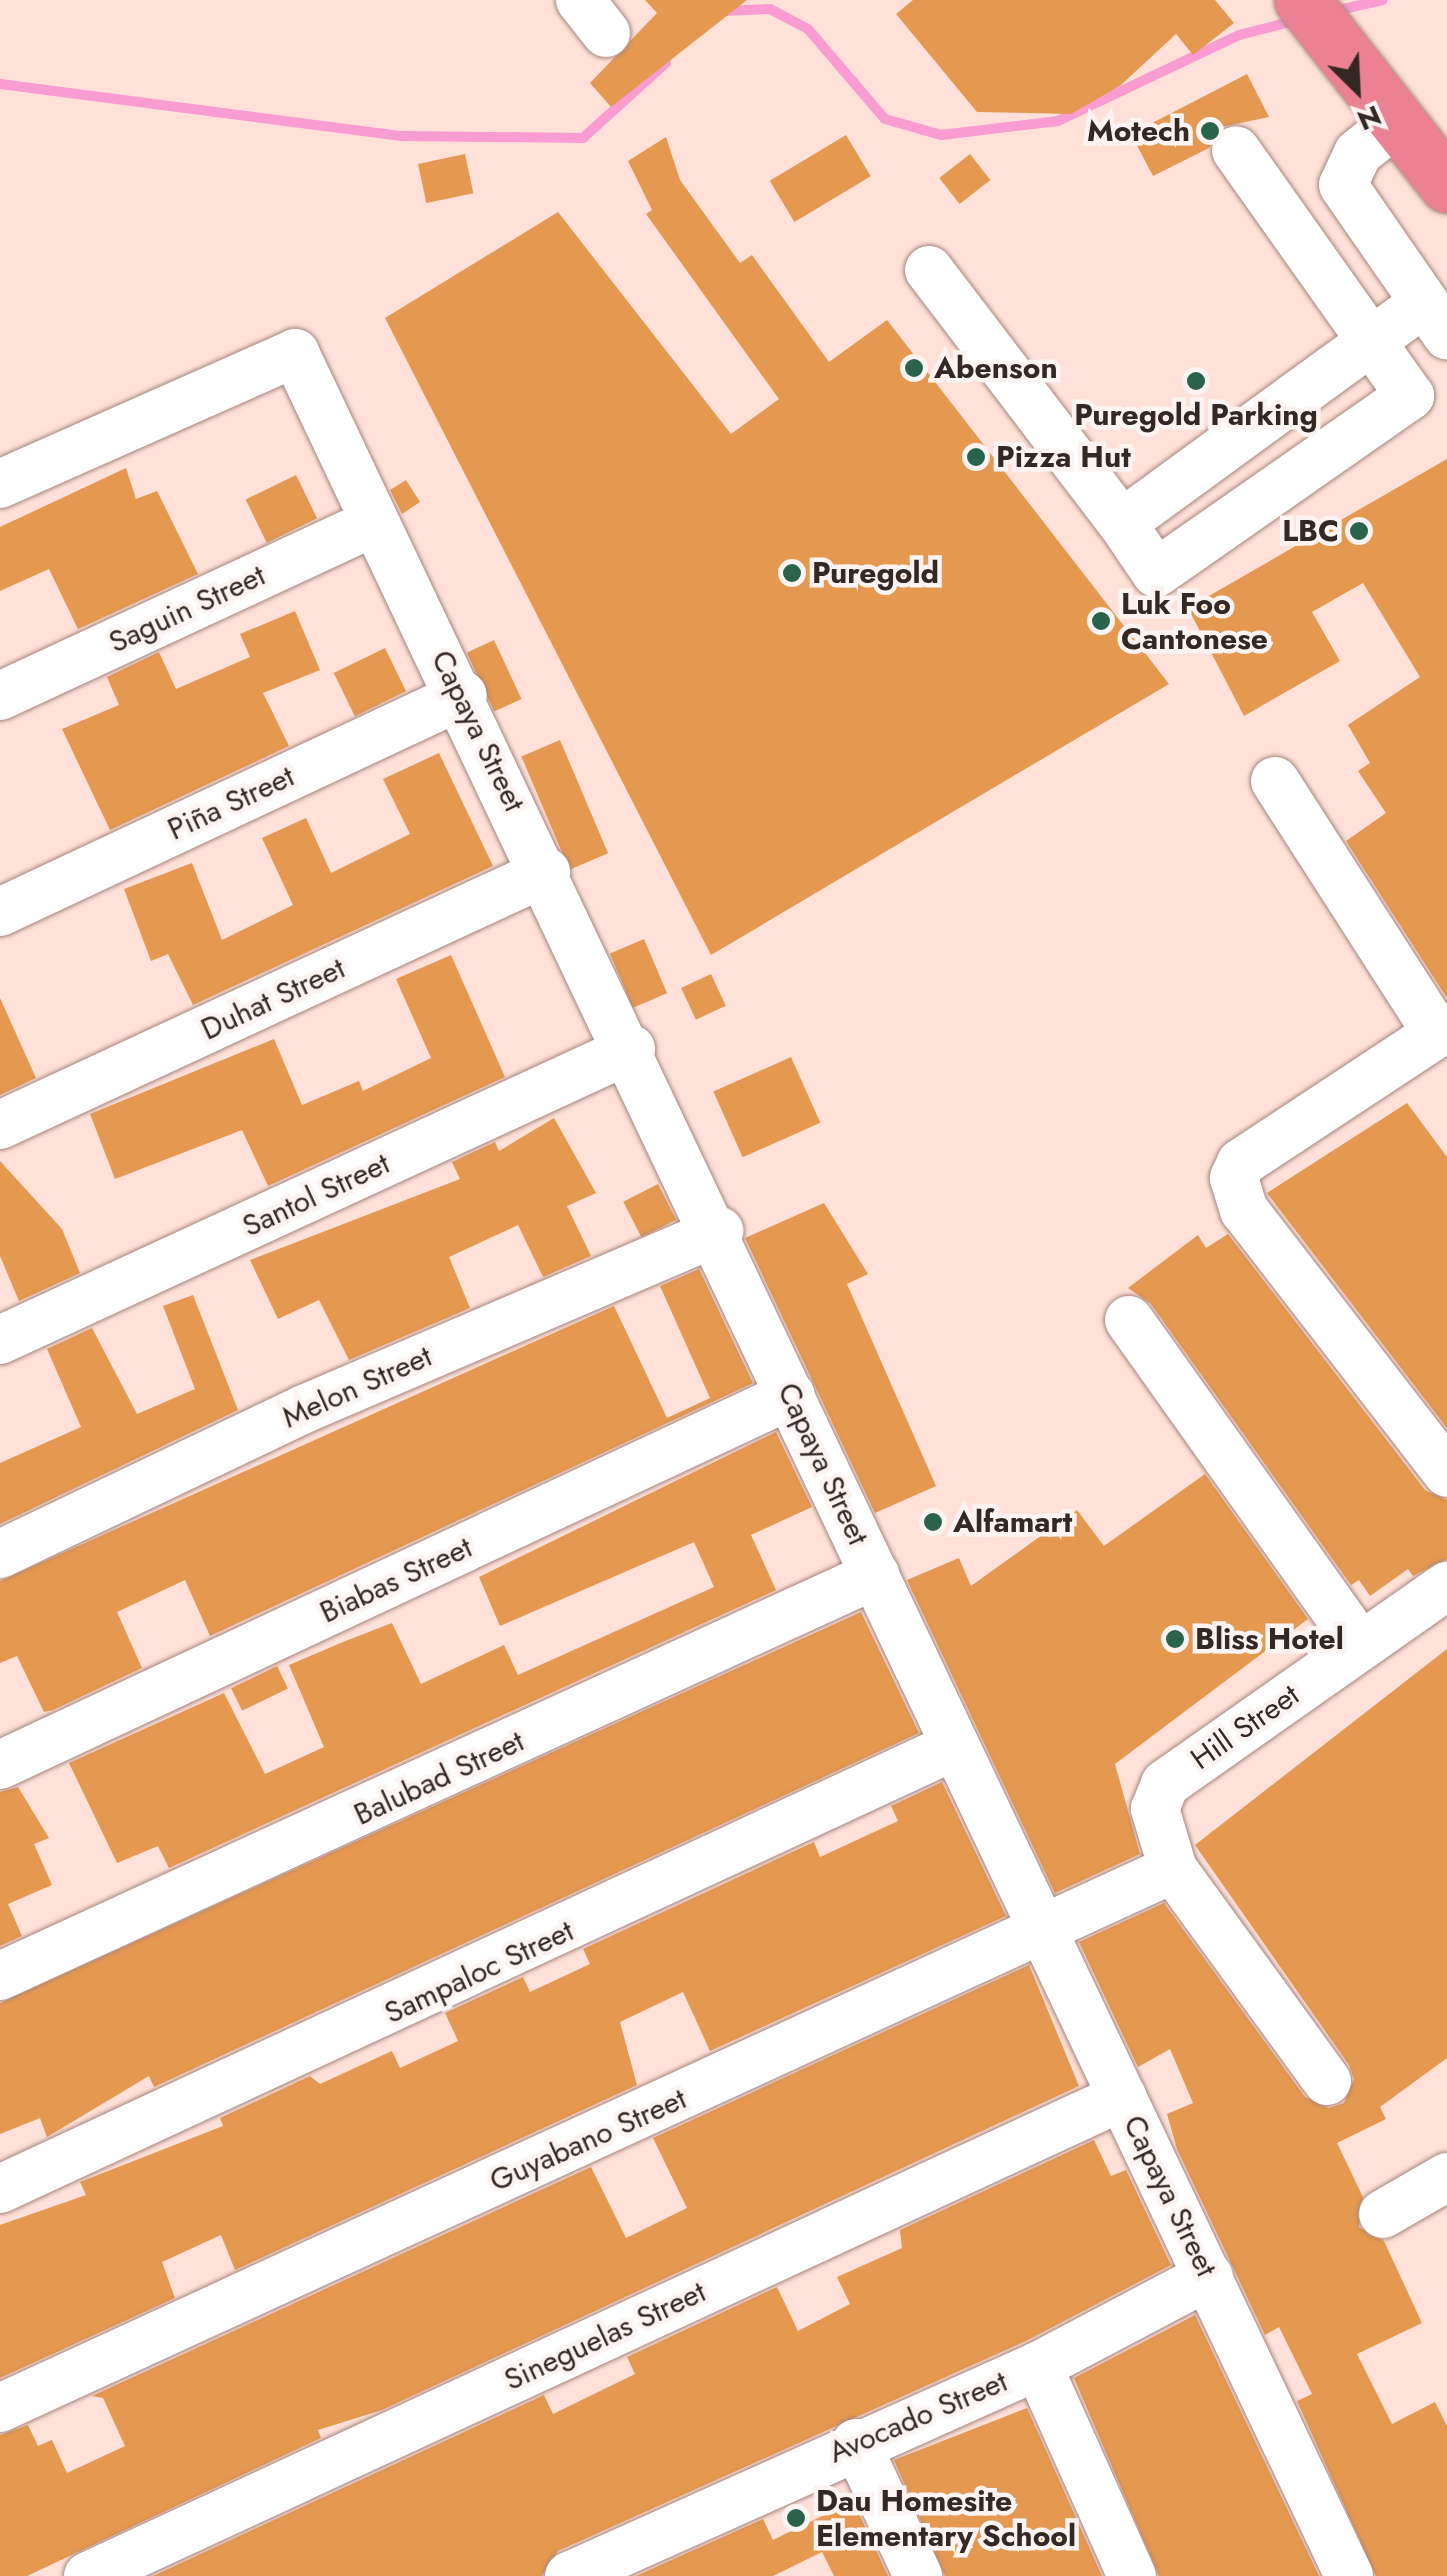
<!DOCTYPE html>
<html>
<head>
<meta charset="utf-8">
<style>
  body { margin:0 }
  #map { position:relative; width:1447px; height:2576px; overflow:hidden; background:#ffe1d9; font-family:Jost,sans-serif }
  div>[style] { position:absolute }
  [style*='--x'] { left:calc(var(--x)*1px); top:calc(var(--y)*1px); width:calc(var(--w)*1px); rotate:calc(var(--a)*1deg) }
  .stream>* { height:10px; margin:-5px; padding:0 5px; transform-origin:5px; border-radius:5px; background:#f99cd2 }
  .building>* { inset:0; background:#e5984f; transform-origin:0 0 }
  .roads { filter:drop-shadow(0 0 2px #a6847b) drop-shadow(0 0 2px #a6847b) }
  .minor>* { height:48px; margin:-24px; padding:0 24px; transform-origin:24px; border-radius:24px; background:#fff }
  .highway>* { height:55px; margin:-27.5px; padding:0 27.5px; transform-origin:27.5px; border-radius:27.5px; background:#eb8192 }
  .dots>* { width:28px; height:28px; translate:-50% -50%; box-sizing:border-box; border:5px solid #fbf4f2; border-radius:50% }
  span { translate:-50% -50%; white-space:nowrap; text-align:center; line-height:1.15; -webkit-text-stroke:9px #fbf4f2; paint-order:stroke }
  .poi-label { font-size:30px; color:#352824; font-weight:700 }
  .right { translate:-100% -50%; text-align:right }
  .left { translate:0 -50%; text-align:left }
  .street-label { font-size:30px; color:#352824 }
  .north { position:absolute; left:1307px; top:40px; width:100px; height:100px; -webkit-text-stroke:8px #fbf4f2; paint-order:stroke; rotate:156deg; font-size:28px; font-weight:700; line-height:40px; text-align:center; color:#352824 }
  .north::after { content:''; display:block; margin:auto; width:35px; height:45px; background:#352824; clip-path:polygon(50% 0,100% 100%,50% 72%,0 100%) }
</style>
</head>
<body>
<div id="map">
  <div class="stream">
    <div style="--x:723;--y:11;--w:47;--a:-2.4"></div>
    <div style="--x:770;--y:9;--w:43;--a:27.8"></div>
    <div style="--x:808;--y:29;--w:118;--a:49.5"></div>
    <div style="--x:885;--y:119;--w:58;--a:15.9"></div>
    <div style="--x:941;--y:135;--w:118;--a:-6.8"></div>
    <div style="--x:1058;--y:121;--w:200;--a:-25.4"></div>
    <div style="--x:1239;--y:35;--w:57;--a:-14.3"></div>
    <div style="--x:1330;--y:12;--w:54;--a:-12.8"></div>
    <div style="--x:0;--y:84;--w:405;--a:7.4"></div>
    <div style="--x:402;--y:136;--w:181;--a:0.6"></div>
    <div style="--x:583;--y:138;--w:112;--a:-42.1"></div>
  </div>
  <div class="building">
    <div style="clip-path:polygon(645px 0,747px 0,611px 107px,590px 83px,657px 13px)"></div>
    <div style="clip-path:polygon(913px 0,1215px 0,1234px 23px,1193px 55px,1176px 34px,1121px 85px,1071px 114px,977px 112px,896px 14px)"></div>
    <div style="clip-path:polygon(1247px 74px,1269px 117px,1221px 127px,1209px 148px,1153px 176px,1131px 134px)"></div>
    <div style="left:846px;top:135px;width:48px;height:89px;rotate:59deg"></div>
    <div style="clip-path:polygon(666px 137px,680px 180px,740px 263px,752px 255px,829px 362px,887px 320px,1169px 684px,711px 955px,385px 318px,558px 212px,731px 434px,779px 399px,646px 214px,652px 210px,628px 161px)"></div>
    <div style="left:465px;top:154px;width:40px;height:48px;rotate:78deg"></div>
    <div style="left:970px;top:154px;width:33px;height:39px;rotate:52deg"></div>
    <div style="clip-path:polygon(1447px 459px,1447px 998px,1346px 841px,1386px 813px,1358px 771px,1370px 763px,1348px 725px,1420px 677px,1363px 583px,1312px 612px,1340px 661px,1244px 716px,1188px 608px)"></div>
    <div style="clip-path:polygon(126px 468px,136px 499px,157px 491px,198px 574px,78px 629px,49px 569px,0 591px,0 527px)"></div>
    <div style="left:296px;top:475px;width:48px;height:56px;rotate:64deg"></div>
    <div style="clip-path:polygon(406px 480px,420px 502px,402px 514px,390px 490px)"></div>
    <div style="clip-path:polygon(295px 611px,320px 670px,263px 693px,289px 746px,110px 830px,62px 729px,119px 705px,107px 677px,159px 652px,176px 689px,250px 657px,240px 634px)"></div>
    <div style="left:494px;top:640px;width:65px;height:30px;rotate:65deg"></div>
    <div style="left:385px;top:648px;width:48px;height:57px;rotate:64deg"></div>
    <div style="left:560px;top:740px;width:123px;height:42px;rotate:67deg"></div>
    <div style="clip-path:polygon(439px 753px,493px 866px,193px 1005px,168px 954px,151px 961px,124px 889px,192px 863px,222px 940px,293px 905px,262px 838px,306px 818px,331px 873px,410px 834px,383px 779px)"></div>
    <div style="left:644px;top:939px;width:59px;height:37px;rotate:67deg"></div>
    <div style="clip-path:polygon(451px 955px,505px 1077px,268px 1186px,242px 1130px,115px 1179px,90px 1114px,274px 1039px,302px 1105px,359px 1081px,363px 1091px,431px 1058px,396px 979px)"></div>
    <div style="left:711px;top:974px;width:35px;height:33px;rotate:65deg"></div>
    <div style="clip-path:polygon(0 998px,36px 1078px,0 1095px)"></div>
    <div style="left:791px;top:1057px;width:72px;height:85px;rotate:66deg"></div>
    <div style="clip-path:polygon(1407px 1103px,1447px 1157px,1447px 1428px,1267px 1193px)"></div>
    <div style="clip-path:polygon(554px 1118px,596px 1193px,567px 1206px,591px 1256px,543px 1277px,518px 1225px,449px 1257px,470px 1308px,349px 1360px,319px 1300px,278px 1319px,250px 1260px,460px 1179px,452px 1162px,495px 1142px,499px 1151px)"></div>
    <div style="clip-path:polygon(0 1161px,62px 1229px,80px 1273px,19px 1301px,0 1256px)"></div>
    <div style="left:658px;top:1184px;width:40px;height:39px;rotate:63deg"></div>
    <div style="clip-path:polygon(824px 1203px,868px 1274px,847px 1284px,936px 1486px,875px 1513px,745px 1238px)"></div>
    <div style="clip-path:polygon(1228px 1234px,1425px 1490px,1447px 1500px,1447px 1559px,1413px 1576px,1408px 1569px,1370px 1596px,1359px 1580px,1351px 1585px,1151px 1304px,1128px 1288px,1198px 1235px,1206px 1248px)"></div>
    <div style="clip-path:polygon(699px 1269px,753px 1383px,210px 1636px,185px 1580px,117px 1612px,142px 1668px,53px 1710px,44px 1712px,17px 1656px,0 1663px,0 1581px,614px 1306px,667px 1418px,710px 1398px,660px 1286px)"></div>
    <div style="clip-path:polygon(193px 1295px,238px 1410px,0 1524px,0 1463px,81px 1427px,47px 1349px,92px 1328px,137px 1414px,195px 1389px,163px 1306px)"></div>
    <div style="clip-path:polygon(776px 1432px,812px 1507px,751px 1535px,776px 1590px,169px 1868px,158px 1846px,117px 1863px,69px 1763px,224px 1693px,265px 1774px,324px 1747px,289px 1665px,343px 1642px,392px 1623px,421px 1684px,504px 1645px,518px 1675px,714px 1587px,694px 1542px,500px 1626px,479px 1577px)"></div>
    <div style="clip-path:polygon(1205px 1474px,1308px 1619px,1115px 1764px,1140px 1854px,1055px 1893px,907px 1580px,959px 1558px,971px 1586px,1077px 1510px,1104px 1546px)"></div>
    <div style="clip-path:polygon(861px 1612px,919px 1733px,154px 2087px,149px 2076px,47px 2137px,40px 2118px,0 2134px,0 2003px)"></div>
    <div style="clip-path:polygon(1447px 1649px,1447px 2058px,1380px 2107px,1386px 2119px,1337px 2143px,1363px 2197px,1359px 2227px,1384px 2241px,1422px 2323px,1357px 2354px,1392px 2424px,1435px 2402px,1447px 2426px,1447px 2576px,1376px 2576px,1297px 2401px,1312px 2394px,1279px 2327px,1265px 2335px,1177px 2149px,1167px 2114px,1193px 2103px,1170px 2049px,1138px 2067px,1079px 1942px,1164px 1903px,1305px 2097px,1329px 2108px,1344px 2103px,1354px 2079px,1349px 2065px,1195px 1845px)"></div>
    <div style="left:277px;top:1666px;width:25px;height:51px;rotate:64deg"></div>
    <div style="clip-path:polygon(942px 1782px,1006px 1916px,710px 2051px,683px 1992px,620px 2022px,637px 2085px,235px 2270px,221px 2235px,162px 2262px,175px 2298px,0 2378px,0 2225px,86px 2195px,80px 2182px,223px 2126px,220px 2118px,310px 2076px,320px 2084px,392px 2051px,400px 2068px,458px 2041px,445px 2013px,523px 1977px,530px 1992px,590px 1964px,583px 1949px,814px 1842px,820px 1857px,898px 1821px,891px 1806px)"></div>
    <div style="clip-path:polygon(18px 1787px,49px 1838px,34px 1844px,52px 1885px,8px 1904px,22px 1936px,0 1946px,0 1792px)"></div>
    <div style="clip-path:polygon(1029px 1965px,1079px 2086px,382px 2410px,318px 2430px,321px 2438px,27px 2576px,0 2576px,0 2435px,28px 2425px,38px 2446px,52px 2440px,67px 2473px,125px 2446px,103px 2398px,92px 2396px,591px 2167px,626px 2238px,687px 2208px,653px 2138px)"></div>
    <div style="clip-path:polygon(1094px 2140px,1111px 2176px,1126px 2170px,1171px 2265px,1026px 2341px,558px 2551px,542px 2576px,153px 2576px,544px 2395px,553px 2414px,635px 2374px,627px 2357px,777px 2287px,798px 2331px,850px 2304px,837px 2277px,902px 2248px,900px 2230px)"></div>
    <div style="clip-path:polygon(1195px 2315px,1319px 2576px,1159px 2576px,1074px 2378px)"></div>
    <div style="clip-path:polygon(1027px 2408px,1102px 2576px,945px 2576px,894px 2460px)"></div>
    <div style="clip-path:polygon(853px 2501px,888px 2576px,834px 2576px,822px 2552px,773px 2576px,636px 2576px,763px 2519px,773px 2540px)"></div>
  </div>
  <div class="roads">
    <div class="minor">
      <div style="--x:580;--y:0;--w:42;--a:51.8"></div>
      <div style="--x:1398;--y:121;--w:51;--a:141.3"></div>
      <div style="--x:1358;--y:153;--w:35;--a:115"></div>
      <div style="--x:1343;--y:185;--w:183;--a:55.3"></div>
      <div style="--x:929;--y:270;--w:318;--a:52.7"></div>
      <div style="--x:1122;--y:523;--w:370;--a:-36.1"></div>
      <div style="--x:0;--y:484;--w:323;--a:-23.9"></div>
      <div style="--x:295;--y:353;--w:2460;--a:64.63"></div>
      <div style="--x:1122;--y:523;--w:60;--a:55.8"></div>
      <div style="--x:1156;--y:573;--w:310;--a:-34.9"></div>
      <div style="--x:1410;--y:396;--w:301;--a:-125.3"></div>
      <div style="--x:0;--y:696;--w:412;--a:-24.9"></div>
      <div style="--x:1275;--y:781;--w:300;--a:57.3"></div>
      <div style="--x:0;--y:912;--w:511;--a:-25.11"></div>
      <div style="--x:1447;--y:1027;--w:247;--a:146.6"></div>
      <div style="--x:1241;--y:1163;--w:17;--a:115"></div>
      <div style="--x:1234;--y:1178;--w:34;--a:73"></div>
      <div style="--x:1244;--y:1210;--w:332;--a:52.3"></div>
      <div style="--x:0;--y:1125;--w:602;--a:-24.86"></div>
      <div style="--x:1129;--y:1320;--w:399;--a:54.6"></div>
      <div style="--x:0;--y:1340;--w:695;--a:-24.76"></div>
      <div style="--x:0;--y:1554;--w:337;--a:-25.5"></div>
      <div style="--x:304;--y:1409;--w:452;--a:-23.2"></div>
      <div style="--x:0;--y:1765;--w:873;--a:-25.07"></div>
      <div style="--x:0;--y:1976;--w:963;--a:-24.62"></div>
      <div style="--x:1327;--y:2081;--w:262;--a:-126"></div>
      <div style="--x:1173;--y:1869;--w:63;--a:-106.7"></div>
      <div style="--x:1155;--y:1809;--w:27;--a:-68"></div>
      <div style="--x:1165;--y:1784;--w:345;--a:-35.1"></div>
      <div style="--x:0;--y:2189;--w:1053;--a:-24.89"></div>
      <div style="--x:1383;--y:2214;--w:74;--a:-30"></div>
      <div style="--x:1038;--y:2366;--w:230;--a:65.9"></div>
      <div style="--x:0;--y:2408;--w:1291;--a:-24.68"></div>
      <div style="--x:856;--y:2443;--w:147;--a:65"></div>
      <div style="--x:88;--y:2576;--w:1140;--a:-24.86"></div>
      <div style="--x:569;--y:2576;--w:514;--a:-24.12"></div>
      <div style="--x:1038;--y:2366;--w:193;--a:-27.8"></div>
    </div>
    <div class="highway">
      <div style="--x:1302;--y:0;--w:235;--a:51.9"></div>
    </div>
  </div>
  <div class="dots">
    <div style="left:1210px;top:131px;background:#29634c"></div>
    <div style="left:914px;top:368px;background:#29634c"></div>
    <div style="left:1196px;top:381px;background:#29634c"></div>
    <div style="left:976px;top:457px;background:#29634c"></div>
    <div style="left:1359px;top:531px;background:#29634c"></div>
    <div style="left:792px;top:573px;background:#29634c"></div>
    <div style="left:1101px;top:621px;background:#29634c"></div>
    <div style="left:933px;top:1522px;background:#29634c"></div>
    <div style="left:1175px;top:1639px;background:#29634c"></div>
    <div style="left:796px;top:2518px;background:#29634c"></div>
  </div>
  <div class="poi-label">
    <span class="right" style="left:1190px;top:131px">Motech</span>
    <span class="left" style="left:934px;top:368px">Abenson</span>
    <span style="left:1196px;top:415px">Puregold Parking</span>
    <span class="left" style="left:996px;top:457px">Pizza Hut</span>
    <span class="right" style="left:1339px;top:531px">LBC</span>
    <span class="left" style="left:812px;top:573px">Puregold</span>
    <span class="left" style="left:1121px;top:621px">Luk Foo<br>Cantonese</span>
    <span class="left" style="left:953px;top:1522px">Alfamart</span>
    <span class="left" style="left:1195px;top:1639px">Bliss Hotel</span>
    <span class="left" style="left:816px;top:2518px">Dau Homesite<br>Elementary School</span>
  </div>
  <div class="street-label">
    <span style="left:187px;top:609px;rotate:-25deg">Saguin Street</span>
    <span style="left:478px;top:731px;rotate:64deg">Capaya Street</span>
    <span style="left:231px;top:803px;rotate:-25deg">Piña Street</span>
    <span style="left:273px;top:999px;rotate:-25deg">Duhat Street</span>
    <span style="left:316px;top:1195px;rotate:-25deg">Santol Street</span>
    <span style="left:357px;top:1387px;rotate:-24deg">Melon Street</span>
    <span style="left:823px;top:1464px;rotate:65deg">Capaya Street</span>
    <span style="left:396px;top:1580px;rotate:-25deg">Biabas Street</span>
    <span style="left:1245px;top:1727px;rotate:-35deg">Hill Street</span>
    <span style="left:439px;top:1778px;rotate:-25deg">Balubad Street</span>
    <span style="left:479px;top:1972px;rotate:-25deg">Sampaloc Street</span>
    <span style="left:588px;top:2140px;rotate:-24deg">Guyabano Street</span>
    <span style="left:1170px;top:2196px;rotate:64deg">Capaya Street</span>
    <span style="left:605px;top:2336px;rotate:-25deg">Sineguelas Street</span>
    <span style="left:918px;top:2417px;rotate:-23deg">Avocado Street</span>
  </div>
  <div class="north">N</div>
</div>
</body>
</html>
